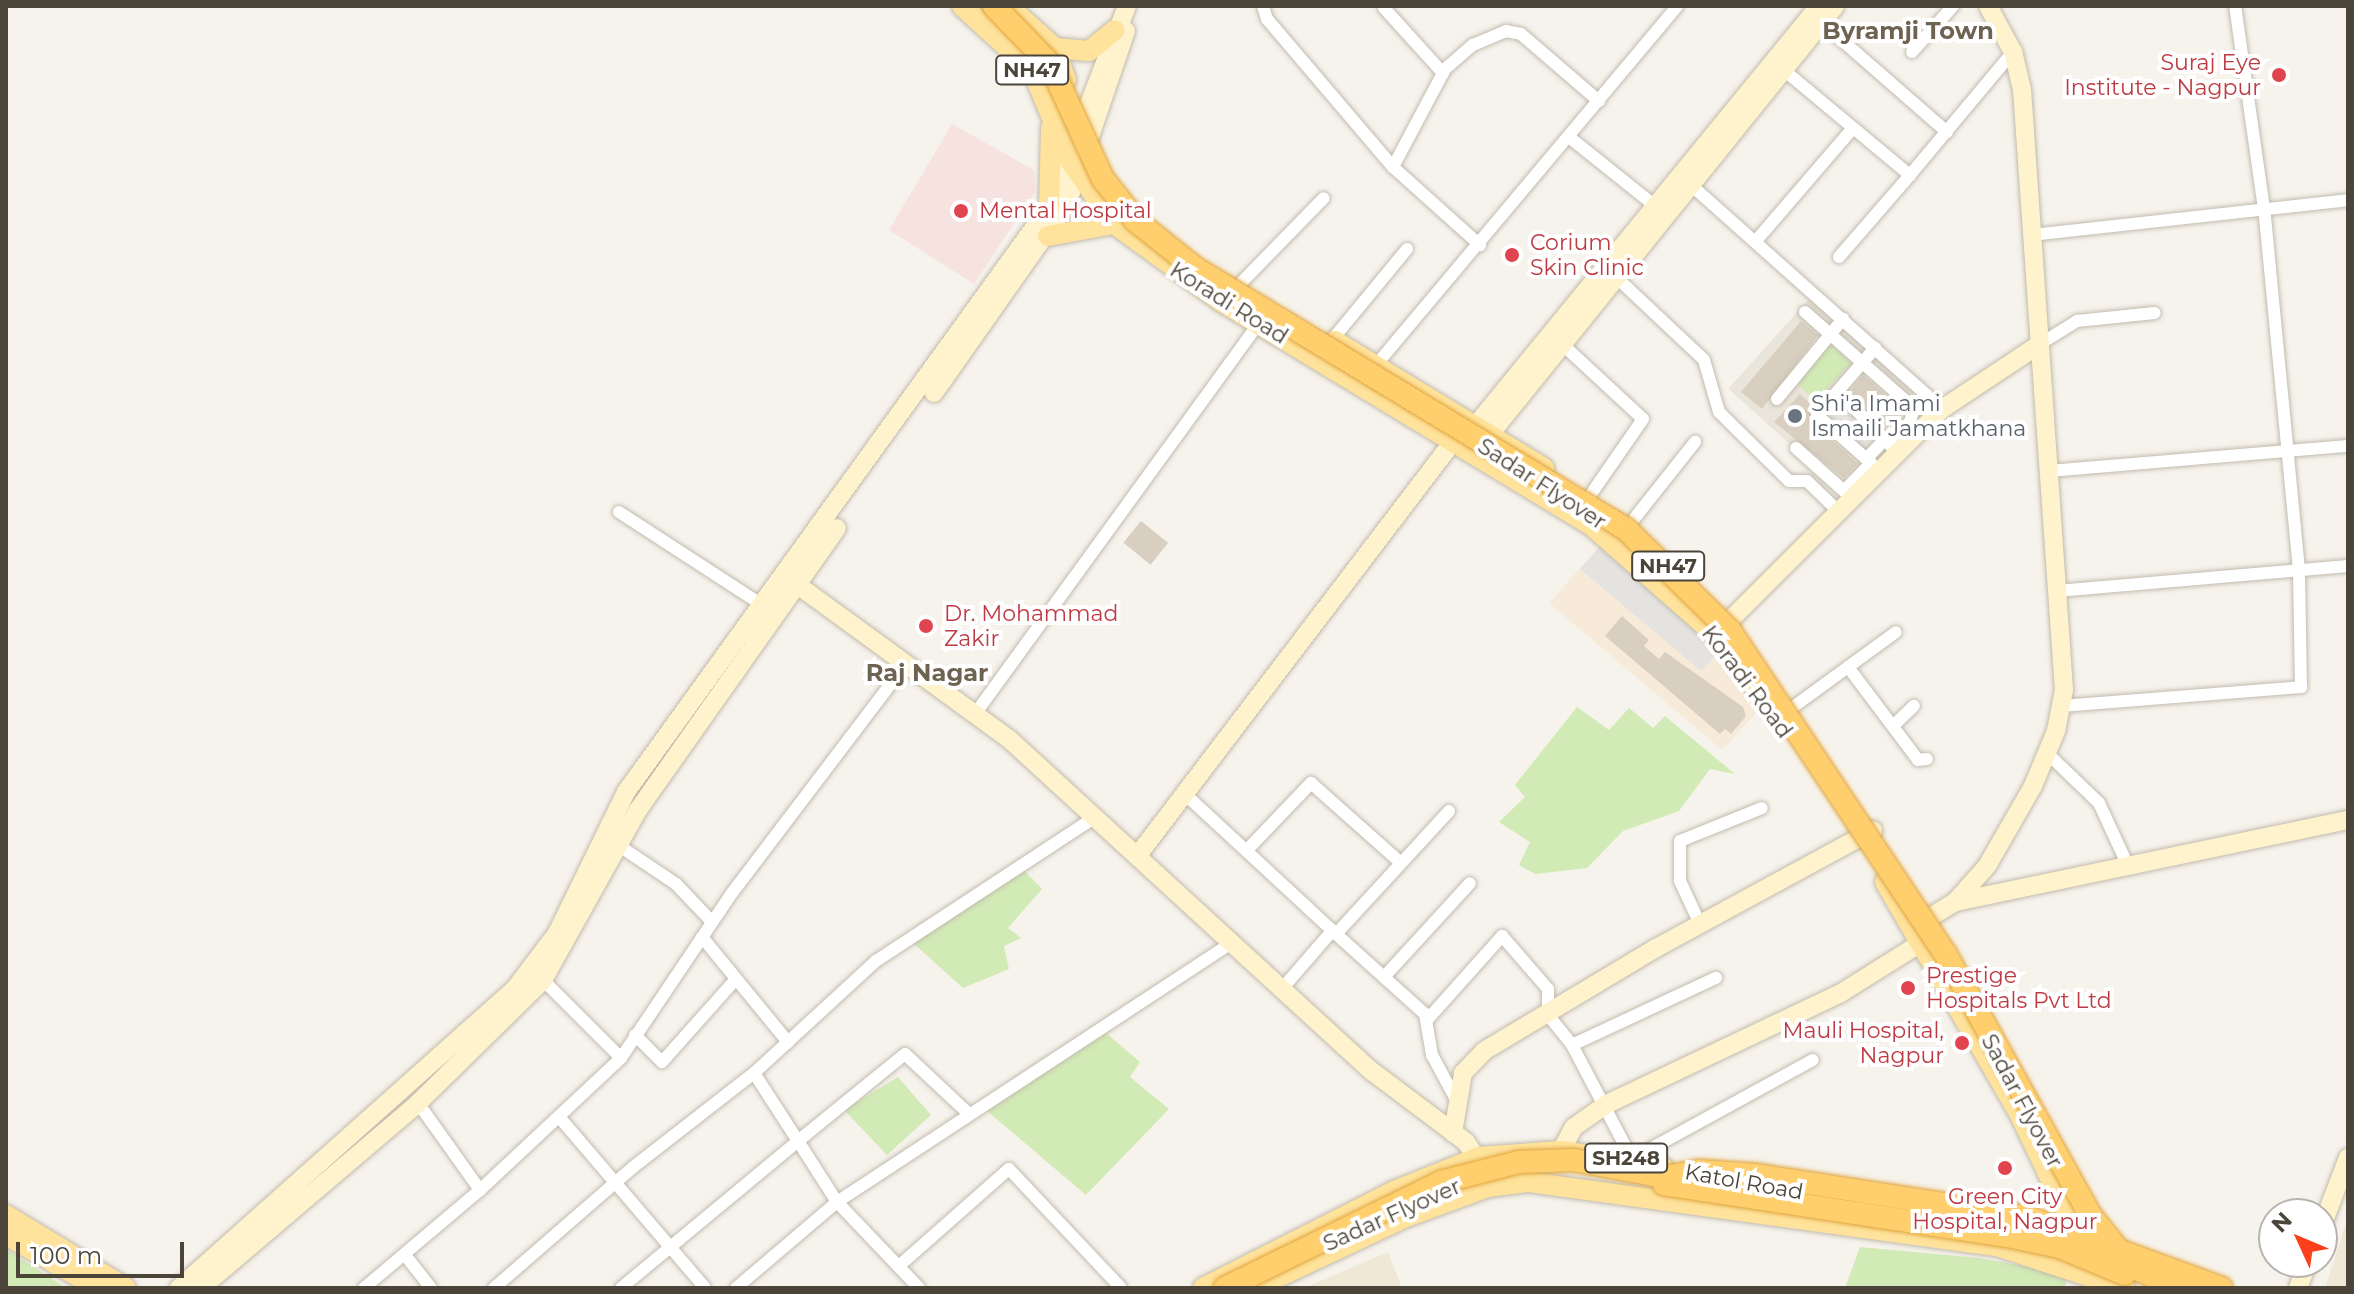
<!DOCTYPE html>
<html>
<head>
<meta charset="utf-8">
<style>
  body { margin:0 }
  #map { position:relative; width:2354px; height:1294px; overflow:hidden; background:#f6f3ec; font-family:Montserrat,sans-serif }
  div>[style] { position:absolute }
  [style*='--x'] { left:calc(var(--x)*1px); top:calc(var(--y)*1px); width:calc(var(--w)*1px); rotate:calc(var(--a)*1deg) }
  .residential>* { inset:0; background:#eae5da; transform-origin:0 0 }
  .commercial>* { inset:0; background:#f7ead8 }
  .education>* { inset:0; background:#efe8d6 }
  .medical>* { inset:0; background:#f6e3e0 }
  .green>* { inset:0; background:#d2eab5; transform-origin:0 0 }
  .parking>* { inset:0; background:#e5e3e0; transform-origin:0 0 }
  .building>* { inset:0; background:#d8cfc1; transform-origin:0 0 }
  .roads { filter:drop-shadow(0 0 2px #c2bbae) drop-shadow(0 0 2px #c2bbae) }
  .street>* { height:12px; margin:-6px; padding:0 6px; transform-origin:6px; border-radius:6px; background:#fff }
  .secondary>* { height:18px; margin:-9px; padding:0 9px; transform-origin:9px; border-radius:9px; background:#fff3cd }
  .primary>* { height:20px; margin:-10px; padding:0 10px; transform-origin:10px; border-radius:10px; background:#ffe39c }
  .bridges { filter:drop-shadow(0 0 2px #e0a43c) drop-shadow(0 0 2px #e0a43c) }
  .highway-bridge>* { height:22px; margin:-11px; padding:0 11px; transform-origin:11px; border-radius:11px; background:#ffcf6e }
  .dots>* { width:22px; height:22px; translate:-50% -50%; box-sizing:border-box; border:4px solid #fff; border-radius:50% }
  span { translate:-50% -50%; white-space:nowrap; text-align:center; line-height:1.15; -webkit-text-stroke:8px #fff; paint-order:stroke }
  .shield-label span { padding:2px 6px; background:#fff; border:2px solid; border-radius:6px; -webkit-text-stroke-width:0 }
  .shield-label { font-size:20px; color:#4b4439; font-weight:700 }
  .health-label { font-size:22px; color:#be3a42 }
  .right { translate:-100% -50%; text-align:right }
  .left { translate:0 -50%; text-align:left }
  .street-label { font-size:22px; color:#4b4439 }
  .worship-label { font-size:22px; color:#5b616d }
  .neighbourhood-label { font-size:24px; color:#6e6250; font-weight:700 }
  .frame { position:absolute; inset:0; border:8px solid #4b4439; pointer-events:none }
  .north { position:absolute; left:2258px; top:1198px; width:80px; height:80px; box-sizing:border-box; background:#fff; border:2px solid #b7b4b0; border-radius:50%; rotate:314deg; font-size:22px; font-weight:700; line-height:32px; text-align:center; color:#4b4439 }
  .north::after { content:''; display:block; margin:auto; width:28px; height:36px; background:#fc3f1d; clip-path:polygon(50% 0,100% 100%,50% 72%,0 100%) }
  .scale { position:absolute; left:16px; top:1242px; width:168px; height:36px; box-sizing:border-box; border:4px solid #4b4439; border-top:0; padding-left:10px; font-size:24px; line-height:28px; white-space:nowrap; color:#4b4439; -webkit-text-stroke:6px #fff; paint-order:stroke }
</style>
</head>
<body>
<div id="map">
  <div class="residential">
    <div style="left:1810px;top:298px;width:164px;height:122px;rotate:42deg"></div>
  </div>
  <div class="commercial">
    <div style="clip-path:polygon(1600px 546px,1678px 610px,1760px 709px,1722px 750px,1549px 603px)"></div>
  </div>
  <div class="education">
    <div style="clip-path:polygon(2348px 1217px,2348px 1288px,2325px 1288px)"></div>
    <div style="clip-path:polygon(1388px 1252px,1402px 1288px,1304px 1288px)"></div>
  </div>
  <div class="medical">
    <div style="clip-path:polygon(952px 124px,1034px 170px,1035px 192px,974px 284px,889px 230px)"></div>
  </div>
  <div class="green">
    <div style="left:1828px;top:341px;width:32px;height:52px;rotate:44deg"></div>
    <div style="clip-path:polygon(1577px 707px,1609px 730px,1629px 708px,1653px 728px,1665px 716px,1735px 774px,1710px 769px,1679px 811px,1623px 831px,1587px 868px,1535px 874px,1519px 865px,1530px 842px,1499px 822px,1525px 797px,1515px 785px)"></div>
    <div style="clip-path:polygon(1022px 868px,1042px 889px,1008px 928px,1021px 938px,1004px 946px,1009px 969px,963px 988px,912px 942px)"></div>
    <div style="clip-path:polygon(1106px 1033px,1140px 1062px,1130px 1077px,1169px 1109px,1086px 1195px,987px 1111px)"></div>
    <div style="clip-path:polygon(898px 1077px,931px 1115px,887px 1155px,844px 1110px)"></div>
    <div style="clip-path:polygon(1860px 1247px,1979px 1258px,2068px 1274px,2065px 1288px,1845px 1288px)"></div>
    <div style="clip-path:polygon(6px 1249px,66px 1288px,6px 1288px)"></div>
  </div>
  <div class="parking">
    <div style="left:1836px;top:387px;width:62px;height:27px;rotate:43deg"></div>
    <div style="clip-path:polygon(1600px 546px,1678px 610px,1716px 655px,1701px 671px,1580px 569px)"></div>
  </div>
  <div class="building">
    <div style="clip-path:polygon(1801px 321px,1818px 335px,1762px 409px,1741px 392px)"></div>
    <div style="clip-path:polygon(1863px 375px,1904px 411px,1889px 430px,1850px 391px)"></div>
    <div style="clip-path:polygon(1800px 394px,1813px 406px,1811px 421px,1858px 464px,1844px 478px,1774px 422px)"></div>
    <div style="left:1141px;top:521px;width:35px;height:28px;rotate:39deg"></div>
    <div style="clip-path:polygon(1622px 616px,1649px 640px,1644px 646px,1659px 659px,1665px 652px,1743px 707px,1746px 716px,1731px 734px,1725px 729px,1720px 734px,1605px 636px)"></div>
  </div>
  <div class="roads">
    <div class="street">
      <div style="--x:1263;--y:6;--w:14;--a:73"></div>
      <div style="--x:1267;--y:19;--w:194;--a:49.6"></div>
      <div style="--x:1393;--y:167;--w:117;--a:41.9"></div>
      <div style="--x:1384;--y:8;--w:88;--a:47.8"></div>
      <div style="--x:1822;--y:23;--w:166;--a:41.1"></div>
      <div style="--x:1912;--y:52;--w:62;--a:-48.3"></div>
      <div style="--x:1785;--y:71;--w:163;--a:39.8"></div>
      <div style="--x:1910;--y:175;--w:160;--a:-50.1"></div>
      <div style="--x:1569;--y:137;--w:117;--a:38.7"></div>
      <div style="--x:1393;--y:167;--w:111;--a:-62"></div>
      <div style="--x:1445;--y:69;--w:37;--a:-41"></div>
      <div style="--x:1473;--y:45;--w:36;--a:-23"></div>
      <div style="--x:1506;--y:31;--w:15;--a:11"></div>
      <div style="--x:1521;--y:34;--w:103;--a:40.7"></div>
      <div style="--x:1691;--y:185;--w:336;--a:41.7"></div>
      <div style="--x:2032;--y:235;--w:318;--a:-6.3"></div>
      <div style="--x:1755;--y:242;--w:150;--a:-49.3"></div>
      <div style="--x:1839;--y:257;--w:108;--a:-49.1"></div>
      <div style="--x:1616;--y:277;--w:121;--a:43.3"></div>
      <div style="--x:1704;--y:360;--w:54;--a:73.9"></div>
      <div style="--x:1719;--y:412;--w:98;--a:44.6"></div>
      <div style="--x:1789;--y:481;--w:18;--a:0"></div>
      <div style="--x:1807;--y:481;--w:45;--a:44.1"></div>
      <div style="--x:1237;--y:287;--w:124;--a:-45.7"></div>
      <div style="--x:1805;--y:312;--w:145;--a:41.4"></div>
      <div style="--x:1914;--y:408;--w:15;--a:106"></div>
      <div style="--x:1910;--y:422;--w:28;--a:136"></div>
      <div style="--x:1332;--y:340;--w:118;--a:-50.5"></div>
      <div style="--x:1562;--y:344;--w:110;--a:42.8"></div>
      <div style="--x:1643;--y:419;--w:95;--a:124.7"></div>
      <div style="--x:2040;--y:344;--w:44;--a:-31.9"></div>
      <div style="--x:2077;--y:321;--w:78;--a:-5.9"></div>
      <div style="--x:1377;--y:364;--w:467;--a:-50"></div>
      <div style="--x:1838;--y:391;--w:76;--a:46.1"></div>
      <div style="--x:1777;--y:399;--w:104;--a:-50.5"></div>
      <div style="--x:1796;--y:448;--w:64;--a:41.9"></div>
      <div style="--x:1844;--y:491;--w:39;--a:-46"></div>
      <div style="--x:1871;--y:463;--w:72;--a:-138.4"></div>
      <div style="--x:1817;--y:415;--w:89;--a:-49.1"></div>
      <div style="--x:1866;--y:459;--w:29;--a:-46"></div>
      <div style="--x:2049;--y:471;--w:300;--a:-4.8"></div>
      <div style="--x:619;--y:512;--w:173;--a:33"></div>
      <div style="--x:1630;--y:524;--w:105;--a:-51.6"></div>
      <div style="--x:2057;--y:591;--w:292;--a:-4.9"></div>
      <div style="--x:1848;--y:667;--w:116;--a:53"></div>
      <div style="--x:1918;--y:760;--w:9;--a:-6"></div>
      <div style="--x:2061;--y:706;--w:241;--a:-4.5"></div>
      <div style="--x:2301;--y:687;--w:117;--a:-91"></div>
      <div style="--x:2299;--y:570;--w:363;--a:-95.5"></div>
      <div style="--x:2264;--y:209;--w:205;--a:-98.1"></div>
      <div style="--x:1789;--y:710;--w:132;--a:-36.1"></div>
      <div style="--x:975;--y:714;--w:488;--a:-54"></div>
      <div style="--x:1893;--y:726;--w:29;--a:-44"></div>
      <div style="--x:2047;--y:753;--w:72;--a:43.9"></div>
      <div style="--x:2099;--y:803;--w:72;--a:65.2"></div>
      <div style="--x:1187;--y:796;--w:203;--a:42.8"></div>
      <div style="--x:1336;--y:934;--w:167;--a:-47.4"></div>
      <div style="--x:618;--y:845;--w:70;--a:33.9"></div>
      <div style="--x:676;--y:884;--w:52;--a:46.5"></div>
      <div style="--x:1247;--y:850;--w:93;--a:-46.3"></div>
      <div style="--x:1311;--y:783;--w:120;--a:41.6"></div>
      <div style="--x:1700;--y:924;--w:47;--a:-114.9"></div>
      <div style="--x:1680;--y:881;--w:40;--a:-90"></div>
      <div style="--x:1680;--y:841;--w:88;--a:-21.9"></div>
      <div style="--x:1336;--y:934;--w:120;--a:42"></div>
      <div style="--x:1425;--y:1014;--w:42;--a:80.3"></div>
      <div style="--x:1432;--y:1055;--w:55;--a:61.6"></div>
      <div style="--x:702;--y:937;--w:136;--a:50.7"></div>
      <div style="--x:1384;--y:977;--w:127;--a:-47.5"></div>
      <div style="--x:543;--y:980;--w:110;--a:45"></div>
      <div style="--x:1281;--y:990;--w:79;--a:-49.1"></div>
      <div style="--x:1427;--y:1020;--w:113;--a:-48.2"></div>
      <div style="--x:1502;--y:936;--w:70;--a:49"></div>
      <div style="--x:1548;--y:989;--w:26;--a:90"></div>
      <div style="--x:1548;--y:1015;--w:38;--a:51"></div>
      <div style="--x:1572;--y:1045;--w:129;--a:62.2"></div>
      <div style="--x:1632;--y:1159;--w:206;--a:-28.7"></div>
      <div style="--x:635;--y:1035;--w:38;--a:45"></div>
      <div style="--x:662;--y:1062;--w:111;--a:-48.3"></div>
      <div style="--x:1572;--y:1045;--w:159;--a:-25"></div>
      <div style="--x:418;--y:1103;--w:107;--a:54.5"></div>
      <div style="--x:560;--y:1118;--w:223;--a:49.5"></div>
      <div style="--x:405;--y:1255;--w:42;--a:51.8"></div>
      <div style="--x:900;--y:1265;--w:145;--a:-41.4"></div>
      <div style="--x:1009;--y:1169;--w:163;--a:46.7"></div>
      <div style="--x:364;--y:1288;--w:152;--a:-40.2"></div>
      <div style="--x:480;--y:1190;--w:193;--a:-43.1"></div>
      <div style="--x:621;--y:1058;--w:199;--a:-56.1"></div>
      <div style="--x:732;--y:893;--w:288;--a:-52.8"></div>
      <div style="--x:494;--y:1288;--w:183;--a:-41"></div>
      <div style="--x:632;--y:1168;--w:155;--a:-37.9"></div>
      <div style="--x:621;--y:1288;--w:230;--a:-39.7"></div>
      <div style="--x:798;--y:1141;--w:81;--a:-122.9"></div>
      <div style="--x:754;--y:1073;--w:166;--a:-42.6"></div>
      <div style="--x:876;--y:961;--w:262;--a:-33.3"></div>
      <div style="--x:736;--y:1288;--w:133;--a:-40.4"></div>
      <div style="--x:837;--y:1202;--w:474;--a:-33.3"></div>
      <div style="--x:919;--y:1288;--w:119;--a:-133.6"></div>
      <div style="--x:837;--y:1202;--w:72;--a:-122.6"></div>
      <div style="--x:798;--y:1141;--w:138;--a:-39.1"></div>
      <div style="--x:905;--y:1054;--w:86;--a:43.1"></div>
    </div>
    <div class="secondary">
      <div style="--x:934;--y:393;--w:231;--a:-54.9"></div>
      <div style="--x:1067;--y:204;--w:183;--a:-71.2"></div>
      <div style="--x:1477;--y:424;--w:540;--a:-50.71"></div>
      <div style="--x:1491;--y:433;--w:548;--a:-51.14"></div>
      <div style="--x:788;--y:578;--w:273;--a:36.1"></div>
      <div style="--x:1009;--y:739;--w:493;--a:42.5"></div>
      <div style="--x:1373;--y:1072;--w:116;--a:37"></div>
      <div style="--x:1466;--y:1142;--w:30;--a:57"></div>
      <div style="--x:1729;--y:621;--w:301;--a:-44.9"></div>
      <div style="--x:1942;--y:409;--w:118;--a:-33.6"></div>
      <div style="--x:1138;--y:855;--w:533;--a:-52.7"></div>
      <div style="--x:1955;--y:902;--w:401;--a:-11.8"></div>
      <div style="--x:1914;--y:927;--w:48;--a:-31.4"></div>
      <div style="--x:1955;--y:902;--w:48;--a:-48.4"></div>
      <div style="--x:1987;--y:866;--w:92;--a:-60.1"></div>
      <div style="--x:2033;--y:786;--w:60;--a:-67.3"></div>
      <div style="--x:2056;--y:731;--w:42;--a:-79"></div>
      <div style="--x:2064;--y:690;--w:601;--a:-94"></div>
      <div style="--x:2022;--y:90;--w:39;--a:-103"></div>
      <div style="--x:2013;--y:52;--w:52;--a:-118.5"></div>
      <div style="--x:1453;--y:1133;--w:61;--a:-80.5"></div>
      <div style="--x:1463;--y:1073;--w:30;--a:-46"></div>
      <div style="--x:1484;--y:1051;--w:200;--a:-30.9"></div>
      <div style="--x:1656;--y:948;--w:247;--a:-28.5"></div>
      <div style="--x:1561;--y:1151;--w:27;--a:-62"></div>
      <div style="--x:1574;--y:1127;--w:38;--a:-35"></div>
      <div style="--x:1605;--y:1105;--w:261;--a:-25.4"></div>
      <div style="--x:1841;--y:993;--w:107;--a:-32.1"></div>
      <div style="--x:2322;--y:1226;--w:73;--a:-69.1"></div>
      <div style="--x:179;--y:1288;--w:448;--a:-41.7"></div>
      <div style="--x:514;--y:990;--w:71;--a:-53"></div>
      <div style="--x:557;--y:933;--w:157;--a:-63.9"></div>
      <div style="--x:626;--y:792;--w:722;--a:-54.13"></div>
      <div style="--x:1049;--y:207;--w:216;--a:-68.8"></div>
      <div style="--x:201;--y:1288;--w:285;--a:-40.4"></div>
      <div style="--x:418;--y:1103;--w:175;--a:-44.5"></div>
      <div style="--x:543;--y:980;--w:195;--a:-60.8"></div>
      <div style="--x:638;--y:810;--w:345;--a:-54.8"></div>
      <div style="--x:2298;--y:1288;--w:28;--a:-69"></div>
    </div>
    <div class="primary">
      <div style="--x:962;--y:6;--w:95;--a:42.4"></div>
      <div style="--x:1032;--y:70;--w:96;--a:67.4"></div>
      <div style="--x:1069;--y:159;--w:79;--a:55.3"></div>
      <div style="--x:1114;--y:224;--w:133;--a:35.8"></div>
      <div style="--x:1222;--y:302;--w:433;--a:31.2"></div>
      <div style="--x:1592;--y:526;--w:168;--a:41.4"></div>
      <div style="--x:1718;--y:637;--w:69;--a:53.3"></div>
      <div style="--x:1008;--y:6;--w:63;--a:41.8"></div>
      <div style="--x:1055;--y:48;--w:34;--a:71"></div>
      <div style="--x:1055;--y:48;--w:34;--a:5"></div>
      <div style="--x:1089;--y:51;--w:33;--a:-39"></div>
      <div style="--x:1049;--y:207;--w:79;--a:-88.5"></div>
      <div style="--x:1048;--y:236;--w:67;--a:-10.3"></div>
      <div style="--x:1335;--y:341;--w:245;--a:31.3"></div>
      <div style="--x:1885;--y:882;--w:272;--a:59.9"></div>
      <div style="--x:2021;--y:1117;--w:176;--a:64.5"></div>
      <div style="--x:6;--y:1215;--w:140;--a:31.3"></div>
      <div style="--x:6;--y:1235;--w:106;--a:29.9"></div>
      <div style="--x:1203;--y:1288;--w:214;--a:-26.9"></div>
      <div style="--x:1394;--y:1191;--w:92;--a:-21.8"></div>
      <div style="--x:1479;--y:1157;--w:82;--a:-4.2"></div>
      <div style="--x:1561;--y:1151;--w:103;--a:8.9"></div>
      <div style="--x:1255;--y:1288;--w:167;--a:-25.2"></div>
      <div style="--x:1406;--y:1217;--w:87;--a:-20.1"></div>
      <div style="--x:1488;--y:1187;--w:40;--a:-7.1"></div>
      <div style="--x:1528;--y:1182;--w:473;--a:7.8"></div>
      <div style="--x:1997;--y:1246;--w:135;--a:18.2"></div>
    </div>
  </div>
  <div class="bridges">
    <div class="highway-bridge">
      <div style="--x:994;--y:6;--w:81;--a:46"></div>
      <div style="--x:1050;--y:64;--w:127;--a:65.3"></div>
      <div style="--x:1103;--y:179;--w:53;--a:51.8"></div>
      <div style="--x:1136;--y:221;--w:75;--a:38.5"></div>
      <div style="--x:1195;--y:268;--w:504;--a:31.2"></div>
      <div style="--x:1626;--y:529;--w:146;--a:44.4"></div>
      <div style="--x:1730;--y:631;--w:389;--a:56.3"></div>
      <div style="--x:1946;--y:955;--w:297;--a:61"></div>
      <div style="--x:2090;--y:1215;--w:67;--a:51.1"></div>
      <div style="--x:2132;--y:1267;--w:52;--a:23.6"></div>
      <div style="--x:1664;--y:1184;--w:353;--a:8.6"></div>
      <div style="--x:2013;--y:1237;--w:48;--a:12"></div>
      <div style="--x:2060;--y:1247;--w:70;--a:22.6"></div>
      <div style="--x:1225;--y:1288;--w:241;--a:-26.1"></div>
      <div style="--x:1441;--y:1182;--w:81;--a:-14.4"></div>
      <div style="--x:1519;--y:1162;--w:54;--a:-2.1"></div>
      <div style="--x:1573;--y:1160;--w:95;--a:10.4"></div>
      <div style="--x:1666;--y:1177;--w:34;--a:-10"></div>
      <div style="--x:1699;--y:1171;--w:57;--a:4"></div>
      <div style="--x:1756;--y:1175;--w:274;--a:8.8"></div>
      <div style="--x:2027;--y:1217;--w:207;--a:20.1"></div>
    </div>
  </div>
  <div class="dots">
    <div style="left:2279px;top:75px;background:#e0444e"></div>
    <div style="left:961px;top:211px;background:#e0444e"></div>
    <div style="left:1512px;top:255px;background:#e0444e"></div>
    <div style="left:1795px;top:416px;background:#6b7280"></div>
    <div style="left:926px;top:626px;background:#e0444e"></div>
    <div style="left:1908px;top:988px;background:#e0444e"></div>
    <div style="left:1962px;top:1043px;background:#e0444e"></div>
    <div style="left:2005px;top:1168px;background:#e0444e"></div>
  </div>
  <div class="shield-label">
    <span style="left:1032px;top:70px">NH47</span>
    <span style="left:1668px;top:566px">NH47</span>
    <span style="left:1626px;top:1158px">SH248</span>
  </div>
  <div class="health-label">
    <span class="right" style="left:2261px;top:75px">Suraj Eye<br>Institute - Nagpur</span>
    <span class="left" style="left:979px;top:211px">Mental Hospital</span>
    <span class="left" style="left:1530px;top:255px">Corium<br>Skin Clinic</span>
    <span class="left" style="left:944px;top:626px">Dr. Mohammad<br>Zakir</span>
    <span class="left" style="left:1926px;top:988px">Prestige<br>Hospitals Pvt Ltd</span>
    <span class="right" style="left:1944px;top:1043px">Mauli Hospital,<br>Nagpur</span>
    <span style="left:2005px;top:1209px">Green City<br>Hospital, Nagpur</span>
  </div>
  <div class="street-label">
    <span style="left:1229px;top:303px;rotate:32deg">Koradi Road</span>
    <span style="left:1542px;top:484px;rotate:33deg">Sadar Flyover</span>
    <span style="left:1747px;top:682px;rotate:53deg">Koradi Road</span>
    <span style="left:2022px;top:1101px;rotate:62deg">Sadar Flyover</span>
    <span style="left:1744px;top:1182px;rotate:10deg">Katol Road</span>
    <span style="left:1392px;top:1215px;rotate:-24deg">Sadar Flyover</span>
  </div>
  <div class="worship-label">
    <span class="left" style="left:1811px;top:416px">Shi'a Imami<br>Ismaili Jamatkhana</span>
  </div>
  <div class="neighbourhood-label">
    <span style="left:1908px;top:31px">Byramji Town</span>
    <span style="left:927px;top:673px">Raj Nagar</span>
  </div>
  <div class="frame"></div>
  <div class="north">N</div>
  <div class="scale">100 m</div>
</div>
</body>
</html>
